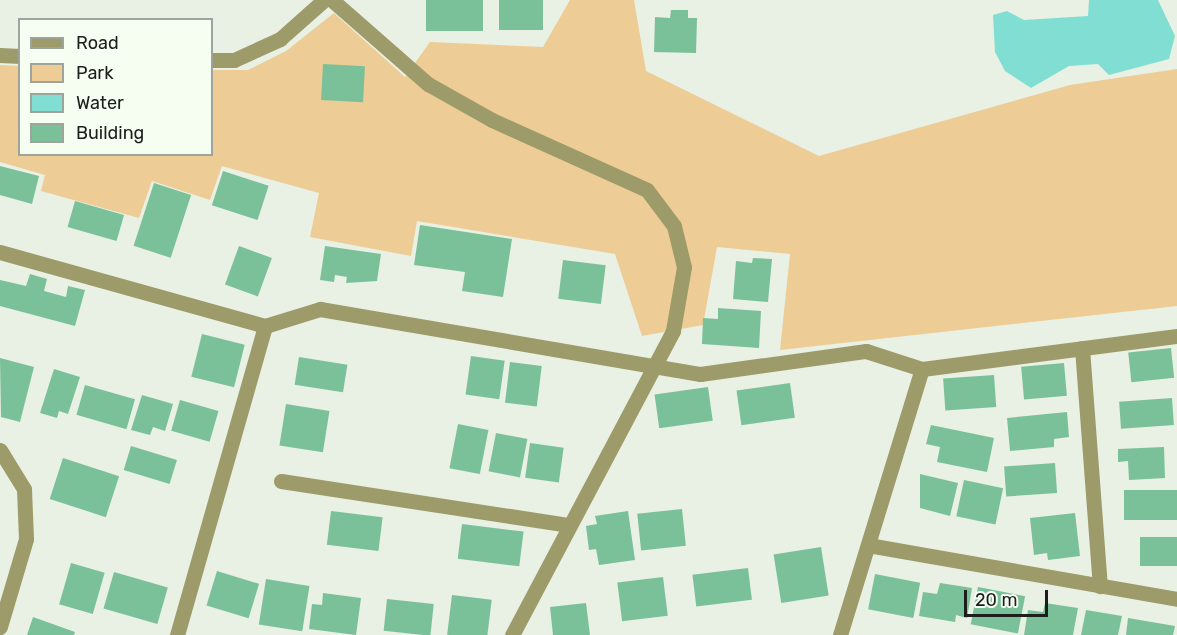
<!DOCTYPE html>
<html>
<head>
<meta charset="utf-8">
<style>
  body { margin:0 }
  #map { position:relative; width:1177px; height:635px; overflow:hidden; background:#e9f0e4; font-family:Rubik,sans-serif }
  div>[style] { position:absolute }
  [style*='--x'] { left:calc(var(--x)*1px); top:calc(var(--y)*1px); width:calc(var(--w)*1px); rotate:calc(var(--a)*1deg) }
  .green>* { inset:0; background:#edcc95 }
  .water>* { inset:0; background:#80dfd2 }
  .building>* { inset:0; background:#7ac199; transform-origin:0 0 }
  .street>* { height:15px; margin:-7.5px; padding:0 7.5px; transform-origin:7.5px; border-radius:7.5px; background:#9d9b69 }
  span { translate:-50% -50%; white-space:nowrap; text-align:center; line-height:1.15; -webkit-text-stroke:4.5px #f6fdf1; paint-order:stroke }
  .legend { position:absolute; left:18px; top:18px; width:195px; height:138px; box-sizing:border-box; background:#f6fdf1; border:2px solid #9ea49b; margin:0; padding:8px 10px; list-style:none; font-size:18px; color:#1b1e1a }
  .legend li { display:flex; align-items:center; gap:12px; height:30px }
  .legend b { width:30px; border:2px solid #9ea49b }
  .scale { position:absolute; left:964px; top:590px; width:84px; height:27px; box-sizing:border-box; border:3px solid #1b1e1a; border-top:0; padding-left:8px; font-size:18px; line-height:21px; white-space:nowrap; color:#1b1e1a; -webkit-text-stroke:4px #f6fdf1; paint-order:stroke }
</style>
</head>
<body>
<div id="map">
  <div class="green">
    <div style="clip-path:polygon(570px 0,634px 0,646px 71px,819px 156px,1070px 85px,1177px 69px,1177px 306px,780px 350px,790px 254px,717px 247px,703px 325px,642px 336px,615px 254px,417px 221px,411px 256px,310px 237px,319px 193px,222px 166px,210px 200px,152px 181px,139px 218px,41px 191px,45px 175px,0 162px,0 65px,19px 66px,20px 154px,212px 154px,212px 70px,248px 70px,286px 51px,334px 13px,405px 77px,430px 42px,543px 47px)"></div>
  </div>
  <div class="water">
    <div style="clip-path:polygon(1089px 0,1158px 0,1175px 36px,1169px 59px,1109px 75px,1098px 64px,1069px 66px,1031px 88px,1005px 71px,995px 52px,993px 15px,1007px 11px,1024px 20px,1088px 16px)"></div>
  </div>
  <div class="building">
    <div style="left:426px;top:0;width:57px;height:31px"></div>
    <div style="left:499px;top:0;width:44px;height:30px"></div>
    <div style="clip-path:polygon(671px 10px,688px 10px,688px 18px,697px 18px,696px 53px,654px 52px,655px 17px,670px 18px)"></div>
    <div style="left:323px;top:64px;width:42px;height:36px;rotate:3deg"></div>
    <div style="clip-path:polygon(0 166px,39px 176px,32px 204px,0 195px)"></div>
    <div style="left:223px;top:171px;width:48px;height:36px;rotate:18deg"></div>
    <div style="left:154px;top:183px;width:39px;height:66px;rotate:18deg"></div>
    <div style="left:75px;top:201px;width:51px;height:27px;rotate:16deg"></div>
    <div style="clip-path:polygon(420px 225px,512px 239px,503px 297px,462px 291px,465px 272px,414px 265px)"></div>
    <div style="left:239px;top:246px;width:35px;height:41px;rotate:20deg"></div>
    <div style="clip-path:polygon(325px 246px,381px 254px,377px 281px,346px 283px,347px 277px,335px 275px,334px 282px,320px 280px)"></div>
    <div style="clip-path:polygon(753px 258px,772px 259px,768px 302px,733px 299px,736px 261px,752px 263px)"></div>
    <div style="left:563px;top:260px;width:43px;height:39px;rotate:7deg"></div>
    <div style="clip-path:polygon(30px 274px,47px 279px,44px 291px,66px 297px,68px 286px,85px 290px,75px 326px,0 306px,0 280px,26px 286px)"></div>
    <div style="clip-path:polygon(718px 308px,761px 311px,759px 348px,702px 344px,703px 318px,718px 319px)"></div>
    <div style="left:202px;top:334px;width:44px;height:44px;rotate:14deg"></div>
    <div style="left:1171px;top:348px;width:30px;height:43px;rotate:84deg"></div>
    <div style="left:471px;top:356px;width:34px;height:39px;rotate:8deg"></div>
    <div style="left:299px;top:357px;width:49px;height:28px;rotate:9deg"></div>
    <div style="clip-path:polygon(0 358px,34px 367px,20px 422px,1px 417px)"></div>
    <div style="left:510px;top:362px;width:32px;height:41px;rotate:7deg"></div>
    <div style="left:1064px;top:363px;width:33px;height:43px;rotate:85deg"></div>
    <div style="clip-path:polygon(54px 369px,80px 377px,68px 414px,59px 411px,57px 418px,40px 413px)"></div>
    <div style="left:994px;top:375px;width:32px;height:51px;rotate:86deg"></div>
    <div style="left:790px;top:383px;width:35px;height:54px;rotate:82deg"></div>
    <div style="left:85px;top:385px;width:52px;height:31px;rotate:16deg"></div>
    <div style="left:708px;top:387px;width:34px;height:54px;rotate:82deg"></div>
    <div style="clip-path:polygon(142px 395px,173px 404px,165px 431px,153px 427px,150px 435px,131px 430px)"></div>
    <div style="left:1172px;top:398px;width:27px;height:53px;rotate:86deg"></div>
    <div style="left:180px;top:400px;width:40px;height:32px;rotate:16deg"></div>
    <div style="left:286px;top:404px;width:44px;height:42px;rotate:9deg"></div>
    <div style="clip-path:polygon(1067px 412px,1069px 437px,1054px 439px,1054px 447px,1010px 451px,1007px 418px)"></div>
    <div style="left:458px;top:424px;width:31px;height:45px;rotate:11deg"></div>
    <div style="clip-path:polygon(931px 425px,994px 438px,987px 472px,937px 462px,940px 447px,926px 444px)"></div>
    <div style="left:496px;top:433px;width:32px;height:39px;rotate:11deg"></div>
    <div style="left:530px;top:443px;width:34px;height:35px;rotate:8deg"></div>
    <div style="left:131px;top:446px;width:48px;height:25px;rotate:17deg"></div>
    <div style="clip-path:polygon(1164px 447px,1165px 478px,1129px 480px,1128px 461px,1118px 462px,1118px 449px)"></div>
    <div style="left:63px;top:458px;width:59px;height:43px;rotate:18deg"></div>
    <div style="left:1055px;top:463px;width:30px;height:51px;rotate:86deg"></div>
    <div style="clip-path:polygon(920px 474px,958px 483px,950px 516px,920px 508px)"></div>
    <div style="left:964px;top:480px;width:40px;height:37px;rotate:12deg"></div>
    <div style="left:1177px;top:490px;width:30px;height:53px;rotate:90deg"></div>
    <div style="left:682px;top:509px;width:37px;height:45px;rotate:84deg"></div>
    <div style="left:331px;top:511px;width:52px;height:34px;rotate:7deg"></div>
    <div style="clip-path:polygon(628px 511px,635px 560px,599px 565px,596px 549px,589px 550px,586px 526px,597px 524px,595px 516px)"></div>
    <div style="clip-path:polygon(1075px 513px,1080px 556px,1048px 560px,1047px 553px,1034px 555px,1030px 518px)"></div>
    <div style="left:462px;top:524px;width:62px;height:35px;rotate:7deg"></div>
    <div style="left:1177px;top:537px;width:29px;height:37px;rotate:90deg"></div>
    <div style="left:821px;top:547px;width:49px;height:48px;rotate:81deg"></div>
    <div style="left:71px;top:563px;width:35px;height:43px;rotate:16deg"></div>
    <div style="left:748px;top:568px;width:32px;height:56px;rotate:83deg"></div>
    <div style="left:217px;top:571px;width:44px;height:36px;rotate:17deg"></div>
    <div style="left:114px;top:572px;width:56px;height:38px;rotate:16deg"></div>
    <div style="left:875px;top:574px;width:46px;height:36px;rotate:11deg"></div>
    <div style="left:663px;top:577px;width:39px;height:46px;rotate:83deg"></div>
    <div style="left:266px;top:579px;width:44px;height:46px;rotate:9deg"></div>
    <div style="clip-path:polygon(940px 583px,972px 588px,967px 618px,956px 615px,955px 622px,919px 616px,923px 592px,937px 594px)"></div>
    <div style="left:978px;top:587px;width:48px;height:38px;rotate:11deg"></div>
    <div style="clip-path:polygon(323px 593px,361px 598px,356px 635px,309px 629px,312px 604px,322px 605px)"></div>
    <div style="left:452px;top:595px;width:40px;height:40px;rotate:7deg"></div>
    <div style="left:387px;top:599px;width:47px;height:32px;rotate:6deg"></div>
    <div style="clip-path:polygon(586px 603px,590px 635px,553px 635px,550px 607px)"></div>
    <div style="clip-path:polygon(1045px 603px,1078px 608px,1073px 635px,1024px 635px,1028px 610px,1043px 612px)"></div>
    <div style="clip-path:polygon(1086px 610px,1122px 616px,1118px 635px,1081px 635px)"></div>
    <div style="clip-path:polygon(33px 617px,75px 632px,74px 635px,27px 635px)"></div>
    <div style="clip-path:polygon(1128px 618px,1175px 626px,1173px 635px,1126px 635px)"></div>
  </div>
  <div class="street">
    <div style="--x:332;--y:0;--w:128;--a:41.2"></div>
    <div style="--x:428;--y:84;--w:73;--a:29.4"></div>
    <div style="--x:492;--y:120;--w:170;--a:24.3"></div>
    <div style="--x:647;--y:190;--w:45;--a:53.1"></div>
    <div style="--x:674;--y:226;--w:42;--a:76.3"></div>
    <div style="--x:684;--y:267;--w:65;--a:99.8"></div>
    <div style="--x:673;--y:331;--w:344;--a:117.9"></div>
    <div style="--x:0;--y:55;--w:20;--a:3"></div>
    <div style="--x:212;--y:60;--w:22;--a:0"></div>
    <div style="--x:234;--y:60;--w:51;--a:-24.5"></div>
    <div style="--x:280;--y:39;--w:59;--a:-41.6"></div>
    <div style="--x:0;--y:252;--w:275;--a:15.6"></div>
    <div style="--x:265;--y:326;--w:58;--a:-17.2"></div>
    <div style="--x:320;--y:309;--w:386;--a:9.7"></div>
    <div style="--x:700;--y:374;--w:168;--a:-7.9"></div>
    <div style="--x:866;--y:351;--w:59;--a:17.8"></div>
    <div style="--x:922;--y:369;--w:257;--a:-7.4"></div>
    <div style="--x:1082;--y:348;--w:239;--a:85.7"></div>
    <div style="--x:0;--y:450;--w:46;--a:58.4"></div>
    <div style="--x:24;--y:489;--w:50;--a:87.7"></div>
    <div style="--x:26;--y:539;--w:92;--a:106.5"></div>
    <div style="--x:281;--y:481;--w:290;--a:8.7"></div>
    <div style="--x:868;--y:545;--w:314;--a:9.9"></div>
    <div style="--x:177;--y:635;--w:321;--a:-74.1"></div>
    <div style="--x:840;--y:635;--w:278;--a:-72.9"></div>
  </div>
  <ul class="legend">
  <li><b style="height:8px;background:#9d9b69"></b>Road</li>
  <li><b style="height:16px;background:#edcc95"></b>Park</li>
  <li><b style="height:16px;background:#80dfd2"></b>Water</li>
  <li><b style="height:16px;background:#7ac199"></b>Building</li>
  </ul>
  <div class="scale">20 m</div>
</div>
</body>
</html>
